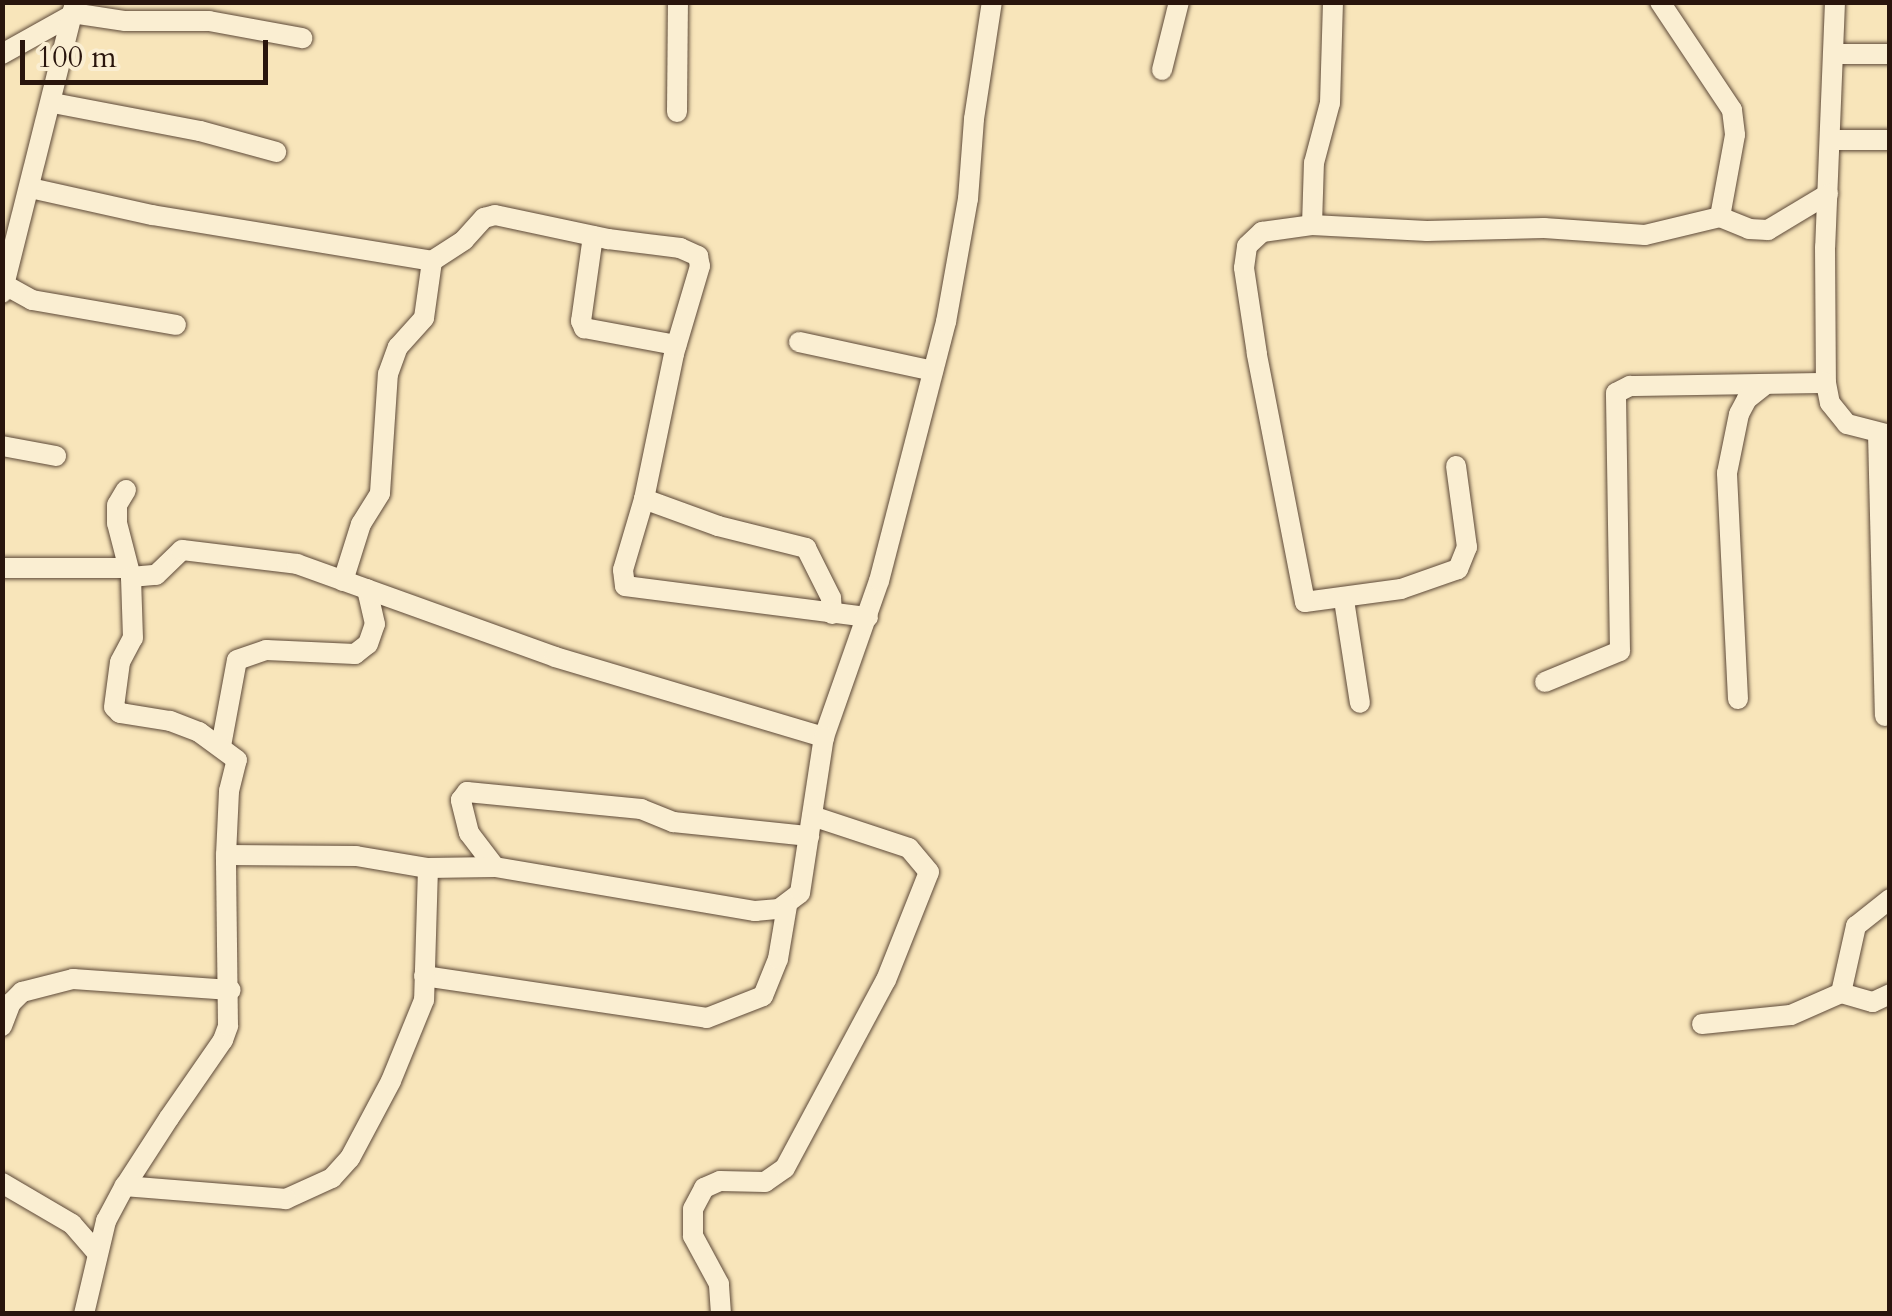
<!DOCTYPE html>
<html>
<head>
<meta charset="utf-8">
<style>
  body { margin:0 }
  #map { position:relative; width:1892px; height:1316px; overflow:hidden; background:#f8e5ba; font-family:Cardo,serif }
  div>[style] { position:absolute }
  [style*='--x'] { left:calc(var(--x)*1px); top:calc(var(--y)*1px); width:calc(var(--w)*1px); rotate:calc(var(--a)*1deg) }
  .roads { filter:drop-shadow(0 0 2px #5d4938) drop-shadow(0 0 2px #5d4938) }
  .minor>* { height:20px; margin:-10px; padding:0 10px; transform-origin:10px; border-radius:10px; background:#faeed2 }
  span { translate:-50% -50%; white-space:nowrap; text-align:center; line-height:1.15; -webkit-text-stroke:8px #faeed2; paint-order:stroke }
  .frame { position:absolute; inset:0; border:5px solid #29150d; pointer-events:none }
  .scale { position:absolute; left:20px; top:40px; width:248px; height:45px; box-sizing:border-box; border:5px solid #29150d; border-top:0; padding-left:12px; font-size:30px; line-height:35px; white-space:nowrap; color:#29150d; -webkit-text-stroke:8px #faeed2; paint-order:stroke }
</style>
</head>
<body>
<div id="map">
  <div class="roads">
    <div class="minor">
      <div style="--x:1660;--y:2;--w:130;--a:56.3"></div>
      <div style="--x:1732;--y:110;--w:25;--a:83"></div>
      <div style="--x:1735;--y:135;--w:83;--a:100.4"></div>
      <div style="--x:1835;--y:2;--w:245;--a:92.3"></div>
      <div style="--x:1825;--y:247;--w:136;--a:89.6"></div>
      <div style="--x:1826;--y:383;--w:20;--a:79"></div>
      <div style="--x:1830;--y:403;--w:27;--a:51"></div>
      <div style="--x:1847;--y:424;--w:44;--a:14.3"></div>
      <div style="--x:72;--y:13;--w:54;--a:8.6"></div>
      <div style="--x:125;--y:21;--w:84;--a:0"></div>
      <div style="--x:209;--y:21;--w:95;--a:10.4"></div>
      <div style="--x:2;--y:54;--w:78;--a:-29.2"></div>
      <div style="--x:1835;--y:54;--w:55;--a:0"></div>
      <div style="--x:1162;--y:70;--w:70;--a:-76"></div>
      <div style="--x:53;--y:103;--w:150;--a:10.8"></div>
      <div style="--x:200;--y:131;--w:79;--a:15.4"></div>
      <div style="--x:677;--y:112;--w:110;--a:-89.5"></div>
      <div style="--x:1831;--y:140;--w:59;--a:0"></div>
      <div style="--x:30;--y:188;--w:125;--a:12.5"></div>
      <div style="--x:152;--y:215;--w:284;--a:9.3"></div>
      <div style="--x:432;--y:261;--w:38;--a:-33"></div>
      <div style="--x:464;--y:240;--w:30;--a:-48"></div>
      <div style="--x:484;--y:218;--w:11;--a:-15"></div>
      <div style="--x:495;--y:215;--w:116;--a:12"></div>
      <div style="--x:608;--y:239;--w:73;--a:7.1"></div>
      <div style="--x:680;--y:248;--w:20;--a:24"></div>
      <div style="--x:698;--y:256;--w:10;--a:79"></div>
      <div style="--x:700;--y:266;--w:92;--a:106.5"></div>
      <div style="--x:674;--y:354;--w:148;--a:101.7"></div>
      <div style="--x:644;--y:499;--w:79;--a:20"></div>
      <div style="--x:718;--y:526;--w:91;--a:14"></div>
      <div style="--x:806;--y:548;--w:56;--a:63.4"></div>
      <div style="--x:831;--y:598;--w:16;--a:86"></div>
      <div style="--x:1312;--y:225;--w:62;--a:-88.2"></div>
      <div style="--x:1314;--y:163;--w:62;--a:-75.1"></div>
      <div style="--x:1330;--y:103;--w:101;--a:-88.3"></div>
      <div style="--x:593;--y:236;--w:86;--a:98"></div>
      <div style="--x:581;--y:321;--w:8;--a:67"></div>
      <div style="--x:584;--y:328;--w:94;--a:10.5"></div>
      <div style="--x:5;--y:285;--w:31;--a:29"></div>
      <div style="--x:32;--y:300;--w:146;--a:9.8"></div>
      <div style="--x:2;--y:293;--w:300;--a:-75.9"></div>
      <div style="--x:799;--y:342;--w:137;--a:12.2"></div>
      <div style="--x:1878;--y:433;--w:283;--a:88.6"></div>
      <div style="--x:2;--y:446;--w:55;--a:10.5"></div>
      <div style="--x:1456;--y:466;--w:82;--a:82.3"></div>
      <div style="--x:1467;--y:547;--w:24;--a:112"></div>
      <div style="--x:1458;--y:569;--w:60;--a:160.7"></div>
      <div style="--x:1401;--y:589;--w:97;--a:172.3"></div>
      <div style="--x:1305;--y:602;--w:253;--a:-101"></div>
      <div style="--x:1257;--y:354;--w:87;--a:-98.6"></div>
      <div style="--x:1244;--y:268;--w:22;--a:-82"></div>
      <div style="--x:1247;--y:246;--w:21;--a:-43"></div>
      <div style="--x:1262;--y:232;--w:50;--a:-8"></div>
      <div style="--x:1312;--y:225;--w:115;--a:3"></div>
      <div style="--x:1427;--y:231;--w:117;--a:-1.5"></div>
      <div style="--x:1544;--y:228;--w:101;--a:4"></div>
      <div style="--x:1645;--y:235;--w:77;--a:-13.5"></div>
      <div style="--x:1720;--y:217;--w:31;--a:22"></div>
      <div style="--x:1749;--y:229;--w:19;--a:3"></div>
      <div style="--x:1768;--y:230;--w:70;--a:-31"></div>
      <div style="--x:126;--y:490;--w:17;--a:121"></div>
      <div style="--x:117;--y:505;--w:18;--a:90"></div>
      <div style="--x:117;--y:523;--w:56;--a:75.5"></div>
      <div style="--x:644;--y:499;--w:74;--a:106.5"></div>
      <div style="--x:623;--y:570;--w:16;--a:83"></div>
      <div style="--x:625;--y:586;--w:245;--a:7.3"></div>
      <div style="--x:2;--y:568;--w:126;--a:0"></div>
      <div style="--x:343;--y:581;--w:60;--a:-72.5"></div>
      <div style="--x:361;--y:524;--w:36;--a:-58"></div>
      <div style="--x:380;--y:493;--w:119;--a:-86.2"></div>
      <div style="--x:388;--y:374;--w:29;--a:-70"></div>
      <div style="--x:398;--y:347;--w:39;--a:-48"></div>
      <div style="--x:424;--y:318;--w:58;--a:-82"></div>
      <div style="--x:1344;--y:600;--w:104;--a:81.2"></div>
      <div style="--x:1545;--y:682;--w:81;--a:-22.5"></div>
      <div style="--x:1620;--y:651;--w:258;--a:-90.9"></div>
      <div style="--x:1616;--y:393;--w:16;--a:-27"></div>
      <div style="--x:1630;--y:386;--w:196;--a:-0.9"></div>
      <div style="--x:1738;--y:699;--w:226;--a:-92.8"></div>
      <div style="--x:1727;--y:473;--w:60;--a:-78.5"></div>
      <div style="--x:1739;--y:414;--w:17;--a:-62"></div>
      <div style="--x:1747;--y:399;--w:24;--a:-38"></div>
      <div style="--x:221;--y:746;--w:87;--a:-79.5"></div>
      <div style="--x:237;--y:660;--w:31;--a:-19"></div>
      <div style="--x:266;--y:650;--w:89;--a:2.6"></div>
      <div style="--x:355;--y:654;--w:16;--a:-38"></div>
      <div style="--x:368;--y:644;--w:21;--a:-71"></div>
      <div style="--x:375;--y:624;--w:36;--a:-103"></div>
      <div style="--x:226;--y:855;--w:64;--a:-87.3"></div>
      <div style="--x:229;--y:791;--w:32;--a:-76"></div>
      <div style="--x:237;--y:760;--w:47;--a:-143.6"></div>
      <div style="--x:199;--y:732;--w:31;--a:-159"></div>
      <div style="--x:170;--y:721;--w:51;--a:-170.9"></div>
      <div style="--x:120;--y:713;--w:8;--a:-135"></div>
      <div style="--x:114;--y:707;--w:45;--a:-82.4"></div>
      <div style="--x:120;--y:662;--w:27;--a:-62"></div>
      <div style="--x:133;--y:638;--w:61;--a:-91.9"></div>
      <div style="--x:131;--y:577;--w:25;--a:-5"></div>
      <div style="--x:156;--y:575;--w:36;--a:-44"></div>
      <div style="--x:182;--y:550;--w:116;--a:6.9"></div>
      <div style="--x:297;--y:564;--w:274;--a:19.8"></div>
      <div style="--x:555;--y:657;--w:281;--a:16.6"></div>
      <div style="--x:824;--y:737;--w:165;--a:-70.6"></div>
      <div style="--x:879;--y:581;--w:268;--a:-75.5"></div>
      <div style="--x:946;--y:322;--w:125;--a:-79.9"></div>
      <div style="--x:968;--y:199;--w:80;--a:-85.7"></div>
      <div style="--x:974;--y:119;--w:118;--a:-81.3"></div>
      <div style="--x:495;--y:867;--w:43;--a:-127.4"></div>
      <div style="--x:469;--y:833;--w:34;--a:-104"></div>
      <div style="--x:461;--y:800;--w:10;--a:-53"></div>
      <div style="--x:467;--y:792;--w:175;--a:5.6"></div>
      <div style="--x:641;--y:809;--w:35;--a:22"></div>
      <div style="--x:673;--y:822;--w:137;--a:5.9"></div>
      <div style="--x:428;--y:868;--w:67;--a:-0.9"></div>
      <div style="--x:495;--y:867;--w:264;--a:9.6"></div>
      <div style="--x:755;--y:911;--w:24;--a:-5"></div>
      <div style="--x:779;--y:909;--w:26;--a:-37"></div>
      <div style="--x:800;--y:893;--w:158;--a:-81.3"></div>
      <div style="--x:424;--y:976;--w:286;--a:8.4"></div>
      <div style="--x:707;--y:1018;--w:60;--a:-21.4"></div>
      <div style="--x:763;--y:996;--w:40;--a:-68"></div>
      <div style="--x:778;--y:959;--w:54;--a:-80.4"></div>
      <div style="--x:1841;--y:993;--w:69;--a:-77.4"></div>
      <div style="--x:1856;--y:926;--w:43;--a:-38.5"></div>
      <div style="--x:1702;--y:1024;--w:89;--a:-5.8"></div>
      <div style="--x:1791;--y:1015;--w:55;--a:-23.7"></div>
      <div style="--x:1841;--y:993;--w:33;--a:16"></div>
      <div style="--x:1873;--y:1002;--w:19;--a:-25"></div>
      <div style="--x:2;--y:1026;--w:25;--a:-69"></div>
      <div style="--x:11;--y:1003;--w:16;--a:-45"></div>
      <div style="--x:22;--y:992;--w:53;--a:-14.3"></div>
      <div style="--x:73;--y:979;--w:158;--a:4"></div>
      <div style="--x:2;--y:1183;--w:81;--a:30.4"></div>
      <div style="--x:72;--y:1224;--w:38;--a:49"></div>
      <div style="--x:84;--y:1314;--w:96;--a:-76.7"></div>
      <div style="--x:106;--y:1221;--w:40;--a:-62"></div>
      <div style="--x:125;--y:1186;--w:81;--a:-57.1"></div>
      <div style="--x:169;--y:1118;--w:95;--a:-55.3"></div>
      <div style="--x:223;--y:1040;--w:15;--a:-70"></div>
      <div style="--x:228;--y:1026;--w:171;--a:-90.7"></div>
      <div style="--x:226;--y:855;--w:130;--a:0.4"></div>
      <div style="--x:356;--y:856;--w:73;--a:9.5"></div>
      <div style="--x:428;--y:868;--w:132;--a:91.7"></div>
      <div style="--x:424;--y:1000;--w:87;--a:112.2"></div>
      <div style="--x:391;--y:1081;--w:87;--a:118"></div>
      <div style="--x:350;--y:1158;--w:27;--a:132"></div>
      <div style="--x:332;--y:1178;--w:51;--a:155.5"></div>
      <div style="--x:286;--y:1199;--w:162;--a:-175.4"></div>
      <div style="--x:721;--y:1314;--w:30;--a:-94"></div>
      <div style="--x:719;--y:1284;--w:55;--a:-118.4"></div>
      <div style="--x:693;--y:1236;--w:27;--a:-90"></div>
      <div style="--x:693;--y:1209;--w:24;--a:-62"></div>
      <div style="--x:704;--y:1188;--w:17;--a:-24"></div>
      <div style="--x:720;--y:1181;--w:45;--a:1.3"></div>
      <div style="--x:765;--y:1182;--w:24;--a:-35"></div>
      <div style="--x:785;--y:1168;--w:213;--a:-61.8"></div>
      <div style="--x:886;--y:980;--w:116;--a:-68.3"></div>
      <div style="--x:929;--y:872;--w:31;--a:-130"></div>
      <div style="--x:909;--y:848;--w:102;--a:-161.7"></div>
    </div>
  </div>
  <div class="frame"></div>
  <div class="scale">100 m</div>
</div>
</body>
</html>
